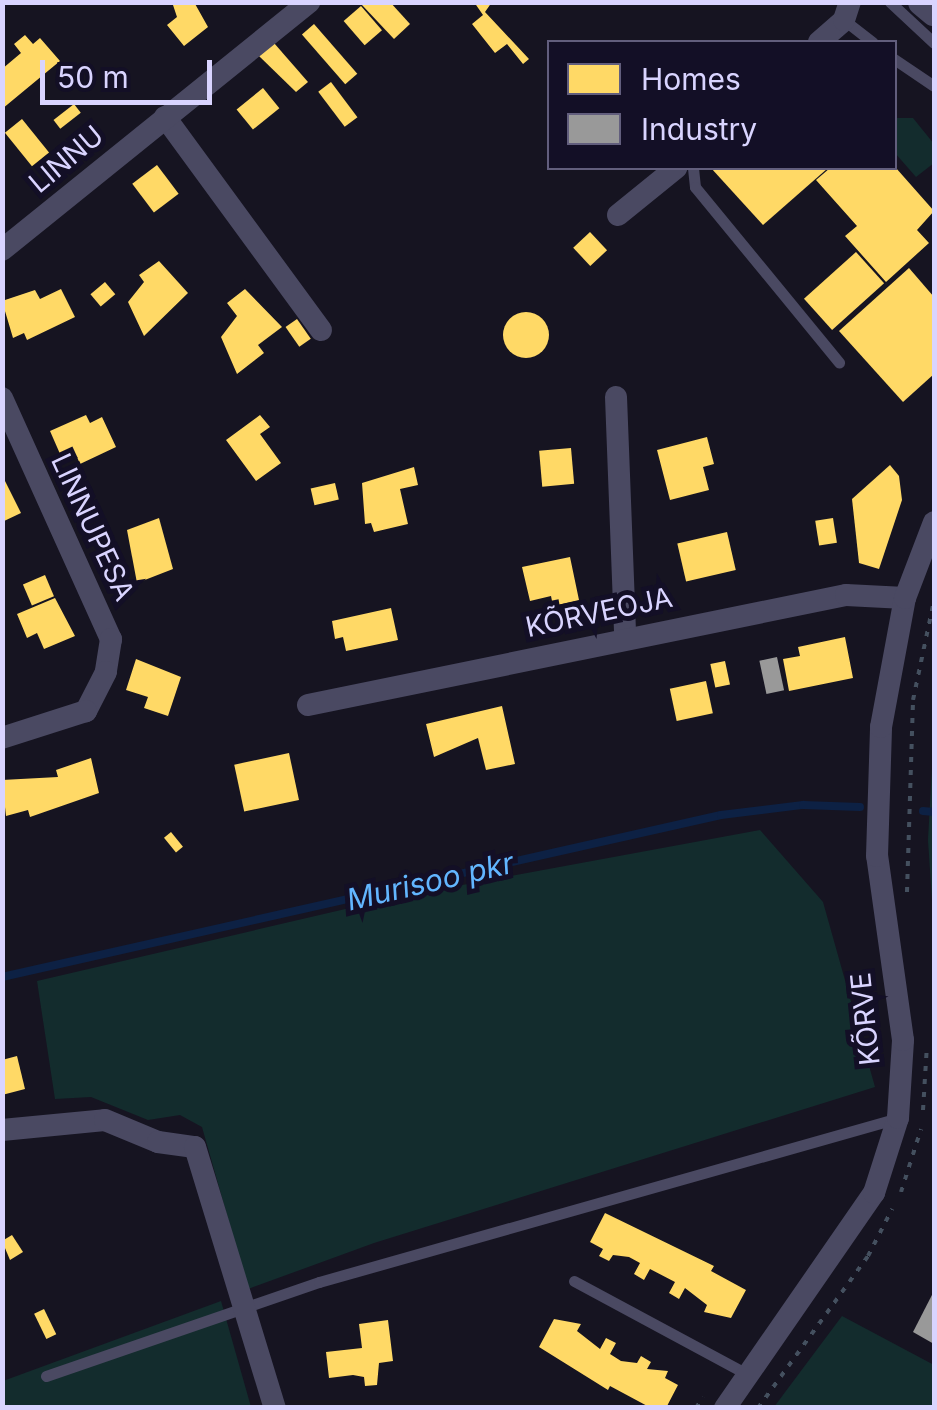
<!DOCTYPE html>
<html>
<head>
<meta charset="utf-8">
<style>
  body { margin:0 }
  #map { position:relative; width:937px; height:1410px; overflow:hidden; background:#161421; font-family:Inter,sans-serif }
  div>[style] { position:absolute }
  [style*='--x'] { left:calc(var(--x)*1px); top:calc(var(--y)*1px); width:calc(var(--w)*1px); rotate:calc(var(--a)*1deg) }
  .green>* { inset:0; background:#132c2d }
  .homes>* { inset:0; background:#ffd966; transform-origin:0 0 }
  .round { border-radius:50% }
  .industry>* { inset:0; background:#999; transform-origin:0 0 }
  .stream>* { height:8px; margin:-4px; padding:0 4px; transform-origin:4px; border-radius:4px; background:#0d2144 }
  .path>* { height:4px; margin-top:-2px; transform-origin:0; background:repeating-linear-gradient(90deg,#44505f 0 5px,transparent 0 13px) }
  .service>* { height:11px; margin:-5.5px; padding:0 5.5px; transform-origin:5.5px; border-radius:5.5px; background:#4a4962 }
  .minor>* { height:22px; margin:-11px; padding:0 11px; transform-origin:11px; border-radius:11px; background:#4a4962 }
  .tertiary>* { height:28px; margin:-14px; padding:0 14px; transform-origin:14px; border-radius:14px; background:#4a4962 }
  span { translate:-50% -50%; white-space:nowrap; text-align:center; line-height:1.15; -webkit-text-stroke:10px #130f26; paint-order:stroke }
  .street-label { font-size:28px; color:#d9d4ff }
  .water-label { font-size:30px; color:#62b6ff; font-style:italic }
  .frame { position:absolute; inset:0; border:5px solid #d9d4ff; pointer-events:none }
  .legend { position:absolute; left:547px; top:40px; width:350px; height:130px; box-sizing:border-box; background:#130f26; border:2px solid #625e7d; margin:0; padding:12px 18px; list-style:none; font-size:30px; color:#d9d4ff }
  .legend li { display:flex; align-items:center; gap:20px; height:50px }
  .legend b { width:50px; border:2px solid #625e7d }
  .scale { position:absolute; left:40px; top:60px; width:172px; height:45px; box-sizing:border-box; border:5px solid #d9d4ff; border-top:0; padding-left:12px; font-size:30px; line-height:35px; white-space:nowrap; color:#d9d4ff; -webkit-text-stroke:8px #130f26; paint-order:stroke }
</style>
</head>
<body>
<div id="map">
  <div class="green">
    <div style="clip-path:polygon(895px 118px,913px 118px,934px 144px,934px 163px,916px 177px,895px 153px)"></div>
    <div style="clip-path:polygon(934px 732px,934px 931px,928px 840px)"></div>
    <div style="clip-path:polygon(760px 830px,823px 902px,875px 1087px,374px 1243px,248px 1289px,202px 1127px,180px 1115px,148px 1120px,91px 1097px,55px 1099px,37px 981px,397px 897px)"></div>
    <div style="clip-path:polygon(221px 1301px,251px 1407px,3px 1408px,3px 1381px)"></div>
    <div style="clip-path:polygon(842px 1316px,934px 1365px,934px 1407px,774px 1407px)"></div>
  </div>
  <div class="homes">
    <div style="clip-path:polygon(172px 2px,194px 2px,208px 27px,184px 46px,167px 25px,177px 17px)"></div>
    <div style="clip-path:polygon(390px 2px,410px 24px,394px 39px,362px 5px)"></div>
    <div style="clip-path:polygon(474px 2px,492px 2px,485px 12px,529px 59px,523px 64px,507px 44px,495px 53px,472px 24px,483px 15px)"></div>
    <div style="left:361px;top:6px;width:32px;height:23px;rotate:49deg"></div>
    <div style="left:314px;top:24px;width:66px;height:16px;rotate:49deg"></div>
    <div style="clip-path:polygon(25px 35px,33px 44px,40px 38px,60px 61px,2px 109px,2px 69px,21px 53px,14px 44px)"></div>
    <div style="clip-path:polygon(274px 43px,308px 82px,296px 92px,259px 56px)"></div>
    <div style="left:331px;top:82px;width:44px;height:16px;rotate:53deg"></div>
    <div style="left:263px;top:88px;width:26px;height:34px;rotate:51deg"></div>
    <div style="left:74px;top:104px;width:11px;height:26px;rotate:52deg"></div>
    <div style="left:22px;top:119px;width:43px;height:22px;rotate:51deg"></div>
    <div style="left:157px;top:165px;width:36px;height:31px;rotate:53deg"></div>
    <div style="clip-path:polygon(711px 168px,828px 168px,763px 225px)"></div>
    <div style="clip-path:polygon(830px 168px,896px 168px,934px 211px,917px 230px,929px 243px,886px 282px,845px 236px,857px 226px,816px 180px)"></div>
    <div style="left:590px;top:232px;width:25px;height:23px;rotate:47deg"></div>
    <div style="left:856px;top:252px;width:42px;height:70px;rotate:48deg"></div>
    <div style="clip-path:polygon(159px 261px,188px 293px,144px 336px,128px 302px,144px 282px,139px 275px)"></div>
    <div style="clip-path:polygon(909px 268px,934px 297px,934px 374px,903px 402px,839px 331px)"></div>
    <div style="left:105px;top:282px;width:16px;height:19px;rotate:50deg"></div>
    <div style="clip-path:polygon(61px 289px,75px 317px,27px 340px,24px 333px,13px 338px,2px 301px,35px 290px,40px 299px)"></div>
    <div style="clip-path:polygon(245px 289px,282px 327px,258px 345px,264px 353px,237px 374px,221px 337px,237px 316px,227px 303px)"></div>
    <div class="round" style="left:503px;top:312px;width:46px;height:46px"></div>
    <div style="left:297px;top:319px;width:24px;height:14px;rotate:55deg"></div>
    <div style="clip-path:polygon(86px 415px,90px 423px,102px 417px,116px 447px,80px 464px,77px 457px,64px 463px,50px 431px)"></div>
    <div style="clip-path:polygon(260px 415px,270px 427px,260px 434px,281px 463px,256px 481px,226px 440px)"></div>
    <div style="clip-path:polygon(707px 437px,714px 464px,703px 467px,709px 490px,670px 500px,657px 450px)"></div>
    <div style="left:571px;top:448px;width:36px;height:32px;rotate:85deg"></div>
    <div style="clip-path:polygon(890px 465px,899px 476px,902px 500px,879px 569px,859px 563px,852px 499px)"></div>
    <div style="clip-path:polygon(414px 467px,418px 485px,400px 489px,408px 524px,374px 532px,371px 523px,365px 524px,362px 483px)"></div>
    <div style="clip-path:polygon(2px 475px,21px 513px,2px 522px)"></div>
    <div style="left:335px;top:483px;width:17px;height:25px;rotate:77deg"></div>
    <div style="clip-path:polygon(159px 518px,173px 569px,137px 583px,127px 530px)"></div>
    <div style="left:833px;top:518px;width:25px;height:18px;rotate:81deg"></div>
    <div style="left:727px;top:532px;width:39px;height:51px;rotate:77deg"></div>
    <div style="clip-path:polygon(570px 557px,579px 600px,553px 606px,551px 596px,530px 601px,522px 567px)"></div>
    <div style="left:45px;top:575px;width:23px;height:24px;rotate:67deg"></div>
    <div style="clip-path:polygon(55px 598px,75px 636px,44px 649px,37px 633px,27px 638px,17px 614px)"></div>
    <div style="clip-path:polygon(391px 608px,398px 640px,346px 651px,343px 637px,335px 639px,332px 621px)"></div>
    <div style="clip-path:polygon(845px 637px,853px 678px,789px 691px,783px 659px,800px 656px,798px 647px)"></div>
    <div style="clip-path:polygon(136px 659px,181px 677px,168px 716px,144px 708px,148px 697px,126px 690px)"></div>
    <div style="left:725px;top:661px;width:24px;height:15px;rotate:78deg"></div>
    <div style="left:706px;top:681px;width:33px;height:37px;rotate:78deg"></div>
    <div style="clip-path:polygon(502px 706px,515px 764px,486px 770px,478px 738px,434px 757px,426px 724px)"></div>
    <div style="left:289px;top:753px;width:48px;height:56px;rotate:78deg"></div>
    <div style="clip-path:polygon(91px 758px,99px 793px,30px 817px,28px 810px,6px 816px,2px 780px,58px 777px,56px 770px)"></div>
    <div style="left:171px;top:832px;width:19px;height:9px;rotate:51deg"></div>
    <div style="clip-path:polygon(17px 1056px,25px 1089px,2px 1095px,2px 1060px)"></div>
    <div style="clip-path:polygon(605px 1213px,714px 1266px,711px 1271px,746px 1290px,731px 1318px,704px 1312px,707px 1305px,685px 1288px,679px 1299px,669px 1293px,675px 1282px,650px 1269px,644px 1280px,634px 1274px,640px 1263px,629px 1257px,613px 1255px,609px 1261px,599px 1256px,603px 1249px,590px 1242px)"></div>
    <div style="clip-path:polygon(12px 1235px,23px 1252px,10px 1260px,2px 1241px)"></div>
    <div style="left:44px;top:1309px;width:28px;height:11px;rotate:64deg"></div>
    <div style="clip-path:polygon(554px 1319px,581px 1324px,577px 1331px,600px 1349px,606px 1338px,616px 1343px,610px 1354px,621px 1361px,637px 1363px,641px 1356px,651px 1362px,647px 1369px,668px 1371px,665px 1378px,678px 1385px,666px 1408px,651px 1408px,610px 1386px,608px 1390px,539px 1347px)"></div>
    <div style="clip-path:polygon(388px 1320px,393px 1361px,379px 1363px,377px 1385px,365px 1386px,364px 1377px,353px 1375px,329px 1378px,326px 1352px,362px 1348px,359px 1324px)"></div>
  </div>
  <div class="industry">
    <div style="left:777px;top:657px;width:34px;height:18px;rotate:78deg"></div>
    <div style="clip-path:polygon(934px 1291px,934px 1344px,913px 1332px)"></div>
  </div>
  <div class="stream">
    <div style="--x:923;--y:811;--w:11;--a:5"></div>
    <div style="--x:2;--y:977;--w:737;--a:-12.7"></div>
    <div style="--x:721;--y:815;--w:83;--a:-7"></div>
    <div style="--x:803;--y:805;--w:57;--a:2"></div>
  </div>
  <div class="path">
    <div style="--x:907;--y:892;--w:192;--a:-88.2"></div>
    <div style="--x:913;--y:700;--w:102;--a:-78.1"></div>
    <div style="--x:923;--y:1110;--w:65;--a:-86.5"></div>
    <div style="--x:901;--y:1192;--w:66;--a:-72.4"></div>
    <div style="--x:696;--y:1408;--w:13;--a:-58"></div>
    <div style="--x:758;--y:1408;--w:188;--a:-54.1"></div>
    <div style="--x:868;--y:1256;--w:53;--a:-62.9"></div>
  </div>
  <div class="service">
    <div style="--x:890;--y:2;--w:60;--a:43"></div>
    <div style="--x:844;--y:20;--w:36;--a:38"></div>
    <div style="--x:894;--y:59;--w:48;--a:34"></div>
    <div style="--x:693;--y:168;--w:19;--a:84"></div>
    <div style="--x:695;--y:187;--w:227;--a:50.6"></div>
    <div style="--x:574;--y:1281;--w:196;--a:28.3"></div>
    <div style="--x:46;--y:1376;--w:289;--a:-19"></div>
    <div style="--x:319;--y:1282;--w:602;--a:-15.81"></div>
  </div>
  <div class="minor">
    <div style="--x:819;--y:42;--w:33;--a:-41"></div>
    <div style="--x:844;--y:20;--w:19;--a:-72"></div>
    <div style="--x:165;--y:117;--w:264;--a:53.8"></div>
    <div style="--x:618;--y:215;--w:75;--a:-39"></div>
    <div style="--x:2;--y:250;--w:395;--a:-38.9"></div>
    <div style="--x:616;--y:397;--w:239;--a:87.8"></div>
    <div style="--x:2;--y:398;--w:265;--a:65.7"></div>
    <div style="--x:111;--y:639;--w:33;--a:99"></div>
    <div style="--x:106;--y:672;--w:44;--a:117.1"></div>
    <div style="--x:86;--y:711;--w:88;--a:162.2"></div>
    <div style="--x:308;--y:705;--w:549;--a:-11.56"></div>
    <div style="--x:846;--y:595;--w:59;--a:2.9"></div>
    <div style="--x:2;--y:1130;--w:103;--a:-5.5"></div>
    <div style="--x:105;--y:1120;--w:57;--a:22.5"></div>
    <div style="--x:158;--y:1142;--w:37;--a:8"></div>
    <div style="--x:195;--y:1147;--w:273;--a:73"></div>
    <div style="--x:725;--y:1408;--w:262;--a:-55.3"></div>
    <div style="--x:874;--y:1193;--w:79;--a:-72.3"></div>
    <div style="--x:898;--y:1118;--w:78;--a:-86.3"></div>
    <div style="--x:903;--y:1040;--w:186;--a:-98"></div>
    <div style="--x:877;--y:856;--w:129;--a:-88.2"></div>
    <div style="--x:881;--y:727;--w:131;--a:-79.5"></div>
    <div style="--x:905;--y:598;--w:81;--a:-69.1"></div>
  </div>
  <div class="tertiary">
    <div style="--x:922;--y:2;--w:16;--a:40"></div>
  </div>
  <div class="street-label">
    <span style="left:66px;top:159px;rotate:-40deg">LINNU</span>
    <span style="left:93px;top:527px;rotate:65deg">LINNUPESA</span>
    <span style="left:599px;top:612px;rotate:-12deg">KÕRVEOJA</span>
    <span style="left:865px;top:1019px;rotate:-96deg">KÕRVE</span>
  </div>
  <div class="water-label">
    <span style="left:430px;top:881px;rotate:-13deg">Murisoo pkr</span>
  </div>
  <div class="frame"></div>
  <ul class="legend">
  <li><b style="height:28px;background:#ffd966"></b>Homes</li>
  <li><b style="height:28px;background:#999"></b>Industry</li>
  </ul>
  <div class="scale">50 m</div>
</div>
</body>
</html>
